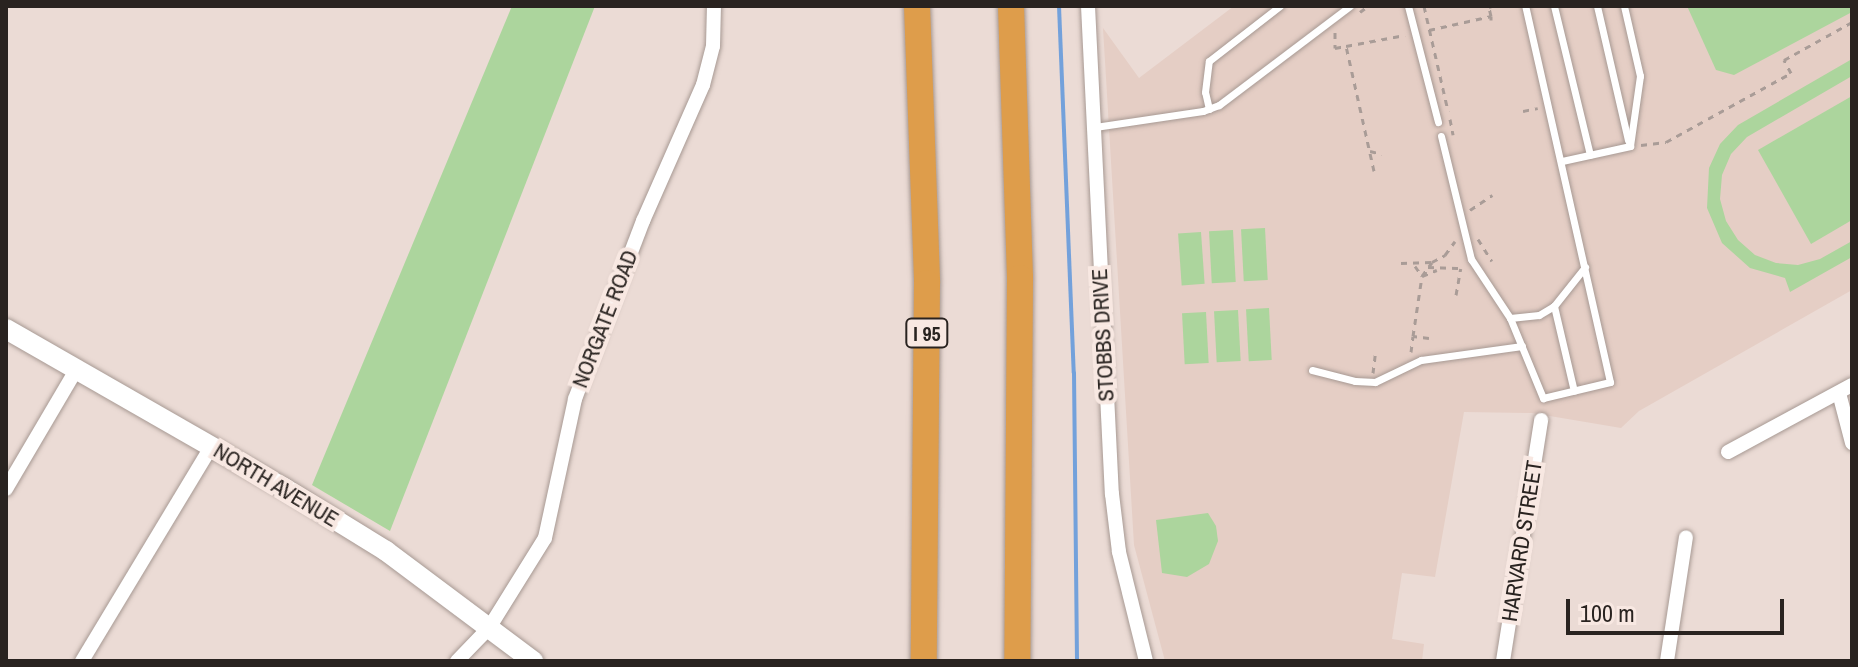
<!DOCTYPE html>
<html>
<head>
<meta charset="utf-8">
<style>
  body { margin:0 }
  #map { position:relative; width:1858px; height:667px; overflow:hidden; background:#ebdbd5; font-family:"Archivo Narrow",sans-serif }
  div>[style] { position:absolute }
  [style*='--x'] { left:calc(var(--x)*1px); top:calc(var(--y)*1px); width:calc(var(--w)*1px); rotate:calc(var(--a)*1deg) }
  .built>* { inset:0; background:#e5cec5 }
  .green>* { inset:0; background:#acd59d; transform-origin:0 0 }
  .stream>* { height:4px; margin:-2px; padding:0 2px; transform-origin:2px; border-radius:2px; background:#73a1db }
  .path>* { height:3px; margin-top:-1.5px; transform-origin:0; background:repeating-linear-gradient(90deg,#a99c97 0 6px,transparent 0 12px) }
  .roads { filter:drop-shadow(0 0 2px #a79993) drop-shadow(0 0 2px #a79993) }
  .lane>* { height:7px; margin:-3.5px; padding:0 3.5px; transform-origin:3.5px; border-radius:3.5px; background:#fff }
  .street>* { height:14px; margin:-7px; padding:0 7px; transform-origin:7px; border-radius:7px; background:#fff }
  .secondary>* { height:20px; margin:-10px; padding:0 10px; transform-origin:10px; border-radius:10px; background:#fff }
  .highway>* { height:26px; margin:-13px; padding:0 13px; transform-origin:13px; border-radius:13px; background:#de9d4b }
  span { translate:-50% -50%; white-space:nowrap; text-align:center; line-height:1.15; -webkit-text-stroke:8px #f8e8e2; paint-order:stroke }
  .shield-label span { padding:2px 6px; background:#f8e8e2; border:2px solid; border-radius:6px; -webkit-text-stroke-width:0 }
  .shield-label { font-size:20px; color:#292320; font-weight:700 }
  .street-label { font-size:22px; color:#292320 }
  .frame { position:absolute; inset:0; border:8px solid #292320; pointer-events:none }
  .scale { position:absolute; left:1566px; top:599px; width:218px; height:36px; box-sizing:border-box; border:4px solid #292320; border-top:0; padding-left:10px; font-size:24px; line-height:28px; white-space:nowrap; color:#292320; -webkit-text-stroke:6px #f8e8e2; paint-order:stroke }
</style>
</head>
<body>
<div id="map">
  <div class="built">
    <div style="clip-path:polygon(1234px 6px,1852px 6px,1852px 290px,1639px 411px,1621px 428px,1532px 413px,1464px 412px,1435px 577px,1402px 573px,1392px 639px,1424px 644px,1422px 661px,1165px 661px,1134px 545px,1103px 28px,1139px 78px)"></div>
  </div>
  <div class="green">
    <div style="clip-path:polygon(512px 6px,595px 6px,390px 531px,312px 485px)"></div>
    <div style="clip-path:polygon(1687px 6px,1852px 6px,1852px 12px,1734px 75px,1716px 70px)"></div>
    <div style="clip-path:polygon(1852px 59px,1852px 76px,1747px 137px,1731px 154px,1722px 175px,1720px 199px,1726px 221px,1738px 240px,1755px 255px,1776px 263px,1798px 265px,1820px 259px,1852px 241px,1852px 257px,1790px 292px,1785px 278px,1750px 268px,1722px 243px,1707px 208px,1709px 168px,1720px 144px,1738px 125px)"></div>
    <div style="clip-path:polygon(1852px 96px,1852px 220px,1811px 244px,1758px 150px)"></div>
    <div style="left:1265px;top:228px;width:52px;height:24px;rotate:87deg"></div>
    <div style="left:1233px;top:230px;width:52px;height:24px;rotate:87deg"></div>
    <div style="left:1201px;top:232px;width:52px;height:23px;rotate:86deg"></div>
    <div style="left:1269px;top:308px;width:52px;height:23px;rotate:87deg"></div>
    <div style="left:1238px;top:310px;width:51px;height:24px;rotate:87deg"></div>
    <div style="left:1206px;top:312px;width:51px;height:24px;rotate:87deg"></div>
    <div style="clip-path:polygon(1208px 513px,1216px 526px,1218px 541px,1209px 564px,1187px 577px,1162px 573px,1156px 520px)"></div>
  </div>
  <div class="stream">
    <div style="--x:1059;--y:6;--w:367;--a:87.7"></div>
    <div style="--x:1074;--y:373;--w:288;--a:89.4"></div>
  </div>
  <div class="path">
    <div style="--x:1424;--y:6;--w:108;--a:77.1"></div>
    <div style="--x:1360;--y:12;--w:10;--a:-37"></div>
    <div style="--x:1491;--y:16;--w:9;--a:-103"></div>
    <div style="--x:1489;--y:7;--w:3;--a:-18"></div>
    <div style="--x:1429;--y:30;--w:64;--a:-12.7"></div>
    <div style="--x:1491;--y:16;--w:4;--a:90"></div>
    <div style="--x:1335;--y:32;--w:16;--a:90"></div>
    <div style="--x:1335;--y:48;--w:11;--a:-10"></div>
    <div style="--x:1523;--y:111;--w:15;--a:-11"></div>
    <div style="--x:1450;--y:119;--w:16;--a:79"></div>
    <div style="--x:1641;--y:145;--w:25;--a:-7"></div>
    <div style="--x:1666;--y:142;--w:143;--a:-28.9"></div>
    <div style="--x:1791;--y:73;--w:15;--a:-118"></div>
    <div style="--x:1784;--y:60;--w:78;--a:-29.2"></div>
    <div style="--x:1370;--y:151;--w:12;--a:14"></div>
    <div style="--x:1374;--y:171;--w:128;--a:-102.6"></div>
    <div style="--x:1346;--y:46;--w:60;--a:-10.6"></div>
    <div style="--x:1470;--y:210;--w:27;--a:-34"></div>
    <div style="--x:1478;--y:239;--w:26;--a:58"></div>
    <div style="--x:1401;--y:263;--w:31;--a:-2"></div>
    <div style="--x:1432;--y:262;--w:15;--a:-28"></div>
    <div style="--x:1445;--y:255;--w:17;--a:-54"></div>
    <div style="--x:1415;--y:266;--w:12;--a:55"></div>
    <div style="--x:1422;--y:276;--w:16;--a:-22"></div>
    <div style="--x:1428;--y:267;--w:36;--a:2"></div>
    <div style="--x:1456;--y:295;--w:27;--a:-80"></div>
    <div style="--x:1429;--y:338;--w:16;--a:-173"></div>
    <div style="--x:1413;--y:336;--w:61;--a:-81.5"></div>
    <div style="--x:1422;--y:276;--w:17;--a:-54"></div>
    <div style="--x:1411;--y:352;--w:16;--a:-83"></div>
    <div style="--x:1373;--y:373;--w:23;--a:-83"></div>
  </div>
  <div class="roads">
    <div class="lane">
      <div style="--x:1408;--y:6;--w:120;--a:75.5"></div>
      <div style="--x:1554;--y:6;--w:153;--a:76.4"></div>
      <div style="--x:1597;--y:6;--w:138;--a:77"></div>
      <div style="--x:1209;--y:109;--w:17;--a:-103"></div>
      <div style="--x:1205;--y:92;--w:31;--a:-83"></div>
      <div style="--x:1209;--y:61;--w:90;--a:-37.8"></div>
      <div style="--x:1095;--y:127;--w:109;--a:-8.4"></div>
      <div style="--x:1203;--y:111;--w:17;--a:-21"></div>
      <div style="--x:1219;--y:105;--w:164;--a:-37.1"></div>
      <div style="--x:1441;--y:136;--w:127;--a:76.3"></div>
      <div style="--x:1471;--y:259;--w:71;--a:56.5"></div>
      <div style="--x:1510;--y:318;--w:87;--a:67.6"></div>
      <div style="--x:1543;--y:398;--w:69;--a:-13.4"></div>
      <div style="--x:1610;--y:382;--w:385;--a:-102.7"></div>
      <div style="--x:1562;--y:161;--w:70;--a:-12.4"></div>
      <div style="--x:1630;--y:146;--w:71;--a:-81.9"></div>
      <div style="--x:1640;--y:76;--w:72;--a:-102.9"></div>
      <div style="--x:1554;--y:306;--w:87;--a:76.8"></div>
      <div style="--x:1510;--y:318;--w:29;--a:-6"></div>
      <div style="--x:1539;--y:315;--w:17;--a:-31"></div>
      <div style="--x:1554;--y:306;--w:50;--a:-51.5"></div>
      <div style="--x:1312;--y:370;--w:44;--a:14.3"></div>
      <div style="--x:1355;--y:381;--w:20;--a:3"></div>
      <div style="--x:1375;--y:382;--w:51;--a:-25.6"></div>
      <div style="--x:1421;--y:360;--w:102;--a:-7.9"></div>
    </div>
    <div class="street">
      <div style="--x:1088;--y:6;--w:489;--a:87.2"></div>
      <div style="--x:1112;--y:494;--w:58;--a:83.1"></div>
      <div style="--x:1119;--y:552;--w:112;--a:76.1"></div>
      <div style="--x:1839;--y:393;--w:52;--a:75.4"></div>
      <div style="--x:1728;--y:452;--w:141;--a:-28.4"></div>
      <div style="--x:6;--y:489;--w:138;--a:-59.5"></div>
      <div style="--x:82;--y:661;--w:250;--a:-58.9"></div>
      <div style="--x:457;--y:661;--w:46;--a:-45.9"></div>
      <div style="--x:489;--y:628;--w:106;--a:-58.1"></div>
      <div style="--x:545;--y:538;--w:142;--a:-77.8"></div>
      <div style="--x:575;--y:399;--w:191;--a:-69.1"></div>
      <div style="--x:643;--y:221;--w:149;--a:-66.2"></div>
      <div style="--x:703;--y:85;--w:40;--a:-75.6"></div>
      <div style="--x:713;--y:46;--w:40;--a:-88.6"></div>
      <div style="--x:1503;--y:661;--w:244;--a:-81"></div>
      <div style="--x:1667;--y:661;--w:125;--a:-81.3"></div>
    </div>
    <div class="secondary">
      <div style="--x:6;--y:329;--w:320;--a:29.8"></div>
      <div style="--x:284;--y:488;--w:120;--a:31.7"></div>
      <div style="--x:386;--y:551;--w:184;--a:36.8"></div>
    </div>
    <div class="highway">
      <div style="--x:917;--y:6;--w:277;--a:87.9"></div>
      <div style="--x:927;--y:283;--w:378;--a:90.5"></div>
      <div style="--x:1011;--y:6;--w:272;--a:88.1"></div>
      <div style="--x:1020;--y:278;--w:383;--a:90.4"></div>
    </div>
  </div>
  <div class="shield-label">
    <span style="left:927px;top:333px">I 95</span>
  </div>
  <div class="street-label">
    <span style="left:605px;top:319px;rotate:-69deg">NORGATE ROAD</span>
    <span style="left:1103px;top:335px;rotate:-93deg">STOBBS DRIVE</span>
    <span style="left:276px;top:485px;rotate:31deg">NORTH AVENUE</span>
    <span style="left:1522px;top:541px;rotate:-81deg">HARVARD STREET</span>
  </div>
  <div class="frame"></div>
  <div class="scale">100 m</div>
</div>
</body>
</html>
